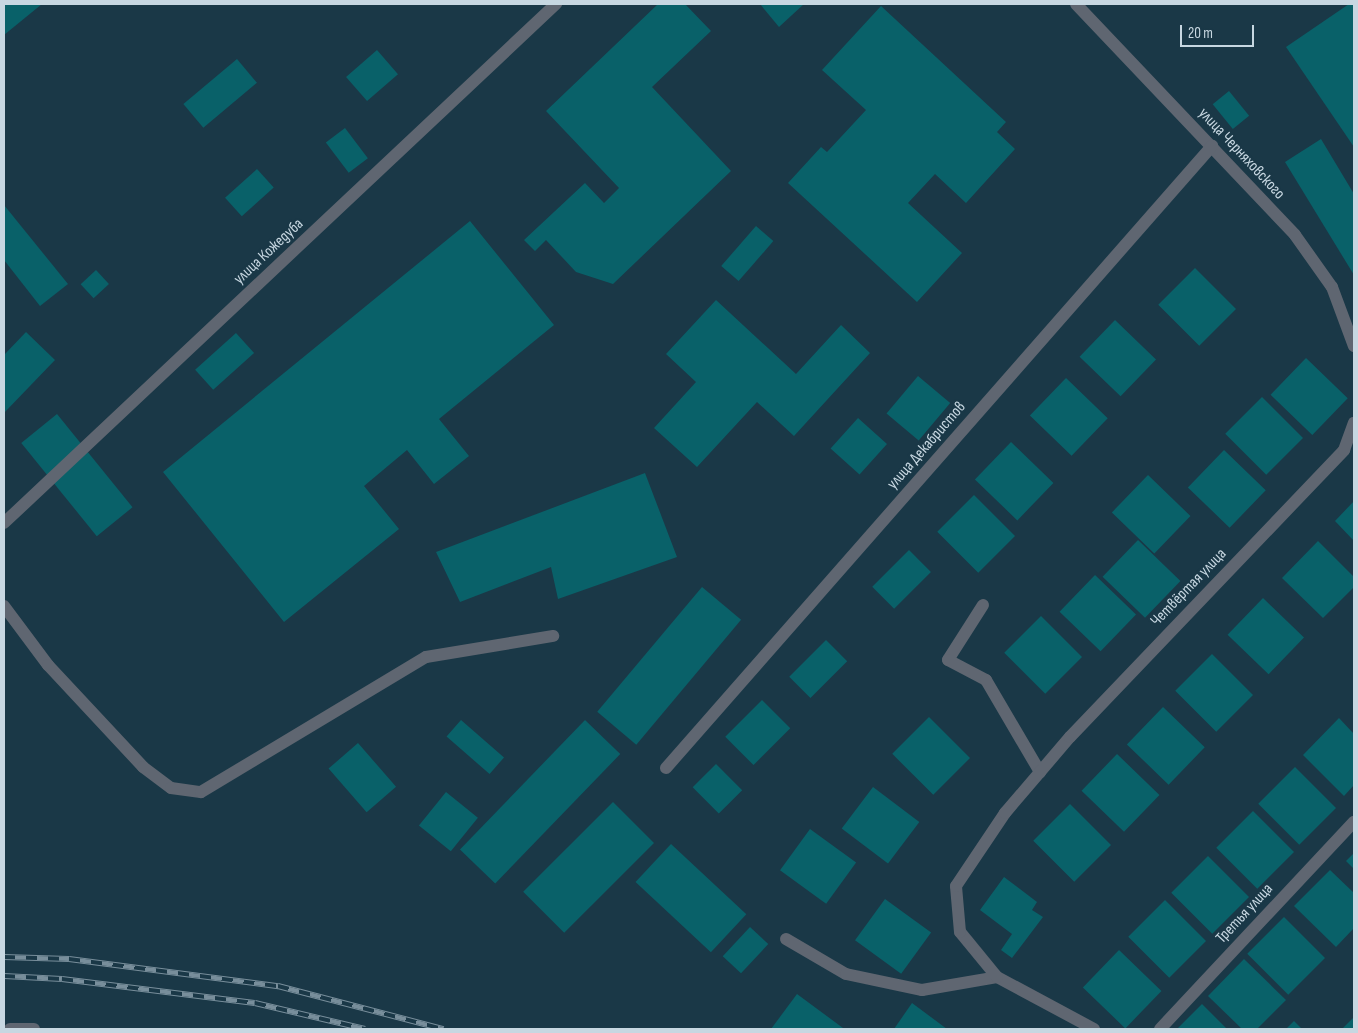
<!DOCTYPE html>
<html>
<head>
<meta charset="utf-8">
<style>
  body { margin:0 }
  #map { position:relative; width:1358px; height:1033px; overflow:hidden; background:#1a3847; font-family:"Sofia Sans Condensed",sans-serif }
  div>[style] { position:absolute }
  [style*='--x'] { left:calc(var(--x)*1px); top:calc(var(--y)*1px); width:calc(var(--w)*1px); rotate:calc(var(--a)*1deg) }
  .building>* { inset:0; background:#096169; transform-origin:0 0 }
  .lane>* { height:12px; margin:-6px; padding:0 6px; transform-origin:6px; border-radius:6px; background:#5f6671 }
  .street>* { height:12px; margin:-6px; padding:0 6px; transform-origin:6px; border-radius:6px; background:#5f6671 }
  .rail>* { height:5.5px; margin-top:-2.75px; transform-origin:0; background:repeating-linear-gradient(90deg,#1a3847 0 11px,#788e9b 0 22px); box-sizing:border-box; border-block:1px solid #788e9b }
  span { translate:-50% -50%; white-space:nowrap; text-align:center; line-height:1.15; -webkit-text-stroke:4.5px #1a3847; paint-order:stroke }
  .street-label { font-size:16px; color:#c7d7e1 }
  .frame { position:absolute; inset:0; border:5px solid #c7d7e1; pointer-events:none }
  .scale { position:absolute; left:1180px; top:25px; width:74px; height:22px; box-sizing:border-box; border:2px solid #c7d7e1; border-top:0; padding-left:6px; font-size:15px; line-height:18px; white-space:nowrap; color:#c7d7e1; -webkit-text-stroke:4px #1a3847; paint-order:stroke }
</style>
</head>
<body>
<div id="map">
  <div class="building">
    <div style="clip-path:polygon(4px 4px,42px 4px,4px 35px)"></div>
    <div style="clip-path:polygon(658px 4px,685px 4px,711px 31px,652px 87px,731px 171px,613px 284px,576px 272px,546px 240px,535px 251px,524px 240px,585px 183px,604px 203px,619px 188px,546px 111px)"></div>
    <div style="clip-path:polygon(760px 4px,804px 4px,779px 27px)"></div>
    <div style="clip-path:polygon(1349px 4px,1354px 4px,1354px 147px,1286px 47px)"></div>
    <div style="clip-path:polygon(881px 6px,1006px 122px,997px 132px,1015px 149px,966px 203px,935px 174px,908px 203px,962px 253px,917px 302px,788px 183px,821px 147px,827px 152px,866px 110px,822px 70px)"></div>
    <div style="left:377px;top:50px;width:32px;height:41px;rotate:49deg"></div>
    <div style="left:237px;top:59px;width:31px;height:70px;rotate:50deg"></div>
    <div style="left:1229px;top:91px;width:32px;height:21px;rotate:51deg"></div>
    <div style="left:345px;top:128px;width:38px;height:24px;rotate:53deg"></div>
    <div style="clip-path:polygon(1321px 139px,1354px 194px,1354px 275px,1285px 162px)"></div>
    <div style="left:257px;top:169px;width:25px;height:43px;rotate:48deg"></div>
    <div style="clip-path:polygon(4px 205px,68px 284px,40px 306px,4px 260px)"></div>
    <div style="clip-path:polygon(470px 221px,554px 325px,439px 419px,469px 456px,434px 484px,407px 450px,364px 486px,399px 529px,284px 622px,163px 472px)"></div>
    <div style="left:756px;top:226px;width:23px;height:53px;rotate:41deg"></div>
    <div style="left:1195px;top:268px;width:58px;height:52px;rotate:45deg"></div>
    <div style="left:96px;top:270px;width:19px;height:21px;rotate:47deg"></div>
    <div style="clip-path:polygon(716px 300px,796px 374px,841px 325px,870px 353px,794px 436px,757px 402px,697px 467px,654px 428px,696px 382px,666px 354px)"></div>
    <div style="left:1115px;top:320px;width:57px;height:51px;rotate:44deg"></div>
    <div style="clip-path:polygon(26px 332px,55px 360px,4px 413px,4px 355px)"></div>
    <div style="left:236px;top:333px;width:27px;height:55px;rotate:48deg"></div>
    <div style="left:1306px;top:358px;width:58px;height:51px;rotate:44deg"></div>
    <div style="left:918px;top:376px;width:42px;height:49px;rotate:40deg"></div>
    <div style="left:1066px;top:378px;width:58px;height:52px;rotate:44deg"></div>
    <div style="left:1262px;top:397px;width:58px;height:52px;rotate:45deg"></div>
    <div style="left:57px;top:414px;width:120px;height:46px;rotate:51deg"></div>
    <div style="left:858px;top:418px;width:39px;height:41px;rotate:42deg"></div>
    <div style="left:1011px;top:442px;width:59px;height:52px;rotate:44deg"></div>
    <div style="left:1224px;top:450px;width:58px;height:52px;rotate:44deg"></div>
    <div style="clip-path:polygon(645px 473px,677px 557px,558px 599px,551px 567px,460px 602px,436px 552px)"></div>
    <div style="left:1148px;top:475px;width:59px;height:52px;rotate:44deg"></div>
    <div style="left:974px;top:495px;width:58px;height:52px;rotate:45deg"></div>
    <div style="clip-path:polygon(1354px 501px,1354px 541px,1335px 521px)"></div>
    <div style="left:1138px;top:540px;width:59px;height:51px;rotate:44deg"></div>
    <div style="clip-path:polygon(1318px 541px,1354px 577px,1354px 587px,1323px 618px,1282px 578px)"></div>
    <div style="left:909px;top:550px;width:31px;height:52px;rotate:45deg"></div>
    <div style="left:1095px;top:575px;width:57px;height:51px;rotate:44deg"></div>
    <div style="left:702px;top:587px;width:51px;height:163px;rotate:40deg"></div>
    <div style="left:1263px;top:598px;width:57px;height:51px;rotate:44deg"></div>
    <div style="left:1041px;top:616px;width:58px;height:52px;rotate:45deg"></div>
    <div style="left:826px;top:640px;width:30px;height:52px;rotate:45deg"></div>
    <div style="left:1212px;top:654px;width:58px;height:52px;rotate:45deg"></div>
    <div style="left:762px;top:700px;width:40px;height:52px;rotate:45deg"></div>
    <div style="left:1163px;top:707px;width:58px;height:52px;rotate:44deg"></div>
    <div style="left:929px;top:717px;width:58px;height:52px;rotate:45deg"></div>
    <div style="clip-path:polygon(1339px 718px,1354px 734px,1354px 785px,1344px 796px,1303px 755px)"></div>
    <div style="left:461px;top:720px;width:57px;height:22px;rotate:41deg"></div>
    <div style="left:585px;top:720px;width:49px;height:180px;rotate:44deg"></div>
    <div style="left:358px;top:743px;width:58px;height:39px;rotate:49deg"></div>
    <div style="left:1117px;top:754px;width:59px;height:51px;rotate:44deg"></div>
    <div style="left:716px;top:764px;width:37px;height:33px;rotate:45deg"></div>
    <div style="left:1295px;top:767px;width:58px;height:52px;rotate:45deg"></div>
    <div style="left:873px;top:787px;width:58px;height:52px;rotate:37deg"></div>
    <div style="left:446px;top:792px;width:41px;height:43px;rotate:39deg"></div>
    <div style="left:613px;top:802px;width:58px;height:127px;rotate:45deg"></div>
    <div style="left:1070px;top:804px;width:58px;height:52px;rotate:45deg"></div>
    <div style="left:1253px;top:811px;width:58px;height:52px;rotate:45deg"></div>
    <div style="left:810px;top:829px;width:57px;height:51px;rotate:36deg"></div>
    <div style="left:671px;top:844px;width:103px;height:52px;rotate:43deg"></div>
    <div style="clip-path:polygon(1354px 853px,1354px 869px,1346px 861px)"></div>
    <div style="left:1208px;top:856px;width:58px;height:52px;rotate:45deg"></div>
    <div style="clip-path:polygon(1330px 870px,1354px 893px,1354px 928px,1336px 947px,1294px 906px)"></div>
    <div style="clip-path:polygon(1004px 877px,1037px 902px,1032px 910px,1043px 917px,1012px 958px,1001px 950px,1012px 934px,980px 910px)"></div>
    <div style="left:885px;top:899px;width:57px;height:51px;rotate:36deg"></div>
    <div style="left:1165px;top:900px;width:58px;height:52px;rotate:45deg"></div>
    <div style="left:1284px;top:917px;width:58px;height:52px;rotate:45deg"></div>
    <div style="left:750px;top:927px;width:25px;height:40px;rotate:43deg"></div>
    <div style="left:1119px;top:950px;width:59px;height:52px;rotate:44deg"></div>
    <div style="clip-path:polygon(1244px 959px,1286px 1000px,1257px 1029px,1242px 1029px,1208px 996px)"></div>
    <div style="clip-path:polygon(797px 994px,843px 1028px,842px 1029px,771px 1029px)"></div>
    <div style="clip-path:polygon(912px 1003px,947px 1029px,894px 1029px)"></div>
    <div style="clip-path:polygon(1202px 1004px,1227px 1029px,1177px 1029px)"></div>
    <div style="clip-path:polygon(1354px 1017px,1354px 1029px,1342px 1029px)"></div>
    <div style="clip-path:polygon(1294px 1021px,1302px 1029px,1286px 1029px)"></div>
  </div>
  <div class="lane">
    <div style="--x:4;--y:606;--w:74;--a:53.3"></div>
    <div style="--x:48;--y:665;--w:139;--a:47"></div>
    <div style="--x:143;--y:767;--w:35;--a:37"></div>
    <div style="--x:171;--y:788;--w:30;--a:8"></div>
    <div style="--x:201;--y:792;--w:262;--a:-31"></div>
    <div style="--x:426;--y:657;--w:129;--a:-9.4"></div>
    <div style="--x:10;--y:1029;--w:24;--a:0"></div>
  </div>
  <div class="street">
    <div style="--x:1076;--y:4;--w:318;--a:46.5"></div>
    <div style="--x:1295;--y:235;--w:64;--a:54.6"></div>
    <div style="--x:1332;--y:287;--w:63;--a:69.6"></div>
    <div style="--x:4;--y:523;--w:758;--a:-43.24"></div>
    <div style="--x:983;--y:605;--w:65;--a:122.5"></div>
    <div style="--x:948;--y:660;--w:43;--a:27.8"></div>
    <div style="--x:986;--y:680;--w:107;--a:59.6"></div>
    <div style="--x:666;--y:768;--w:828;--a:-48.72"></div>
    <div style="--x:786;--y:939;--w:69;--a:30.3"></div>
    <div style="--x:846;--y:974;--w:78;--a:11.9"></div>
    <div style="--x:922;--y:990;--w:76;--a:-9.8"></div>
    <div style="--x:1094;--y:1029;--w:110;--a:-151.8"></div>
    <div style="--x:997;--y:977;--w:58;--a:-129.4"></div>
    <div style="--x:960;--y:932;--w:46;--a:-95"></div>
    <div style="--x:956;--y:886;--w:88;--a:-56.1"></div>
    <div style="--x:1005;--y:813;--w:100;--a:-49.5"></div>
    <div style="--x:1070;--y:737;--w:397;--a:-46.3"></div>
    <div style="--x:1344;--y:450;--w:29;--a:-70"></div>
    <div style="--x:1160;--y:1029;--w:284;--a:-46.9"></div>
  </div>
  <div class="rail">
    <div style="--x:4;--y:957;--w:65;--a:1.8"></div>
    <div style="--x:69;--y:959;--w:211;--a:7.4"></div>
    <div style="--x:278;--y:986;--w:171;--a:14.6"></div>
    <div style="--x:4;--y:976;--w:58;--a:3"></div>
    <div style="--x:62;--y:979;--w:194;--a:7.1"></div>
    <div style="--x:255;--y:1003;--w:113;--a:13.3"></div>
  </div>
  <div class="street-label">
    <span style="left:1241px;top:154px;rotate:47deg">улица Черняховского</span>
    <span style="left:269px;top:252px;rotate:-43deg">улица Кожедуба</span>
    <span style="left:927px;top:446px;rotate:-49deg">улица Декабристов</span>
    <span style="left:1189px;top:588px;rotate:-46deg">Четвёртая улица</span>
    <span style="left:1245px;top:914px;rotate:-47deg">Третья улица</span>
  </div>
  <div class="frame"></div>
  <div class="scale">20 m</div>
</div>
</body>
</html>
